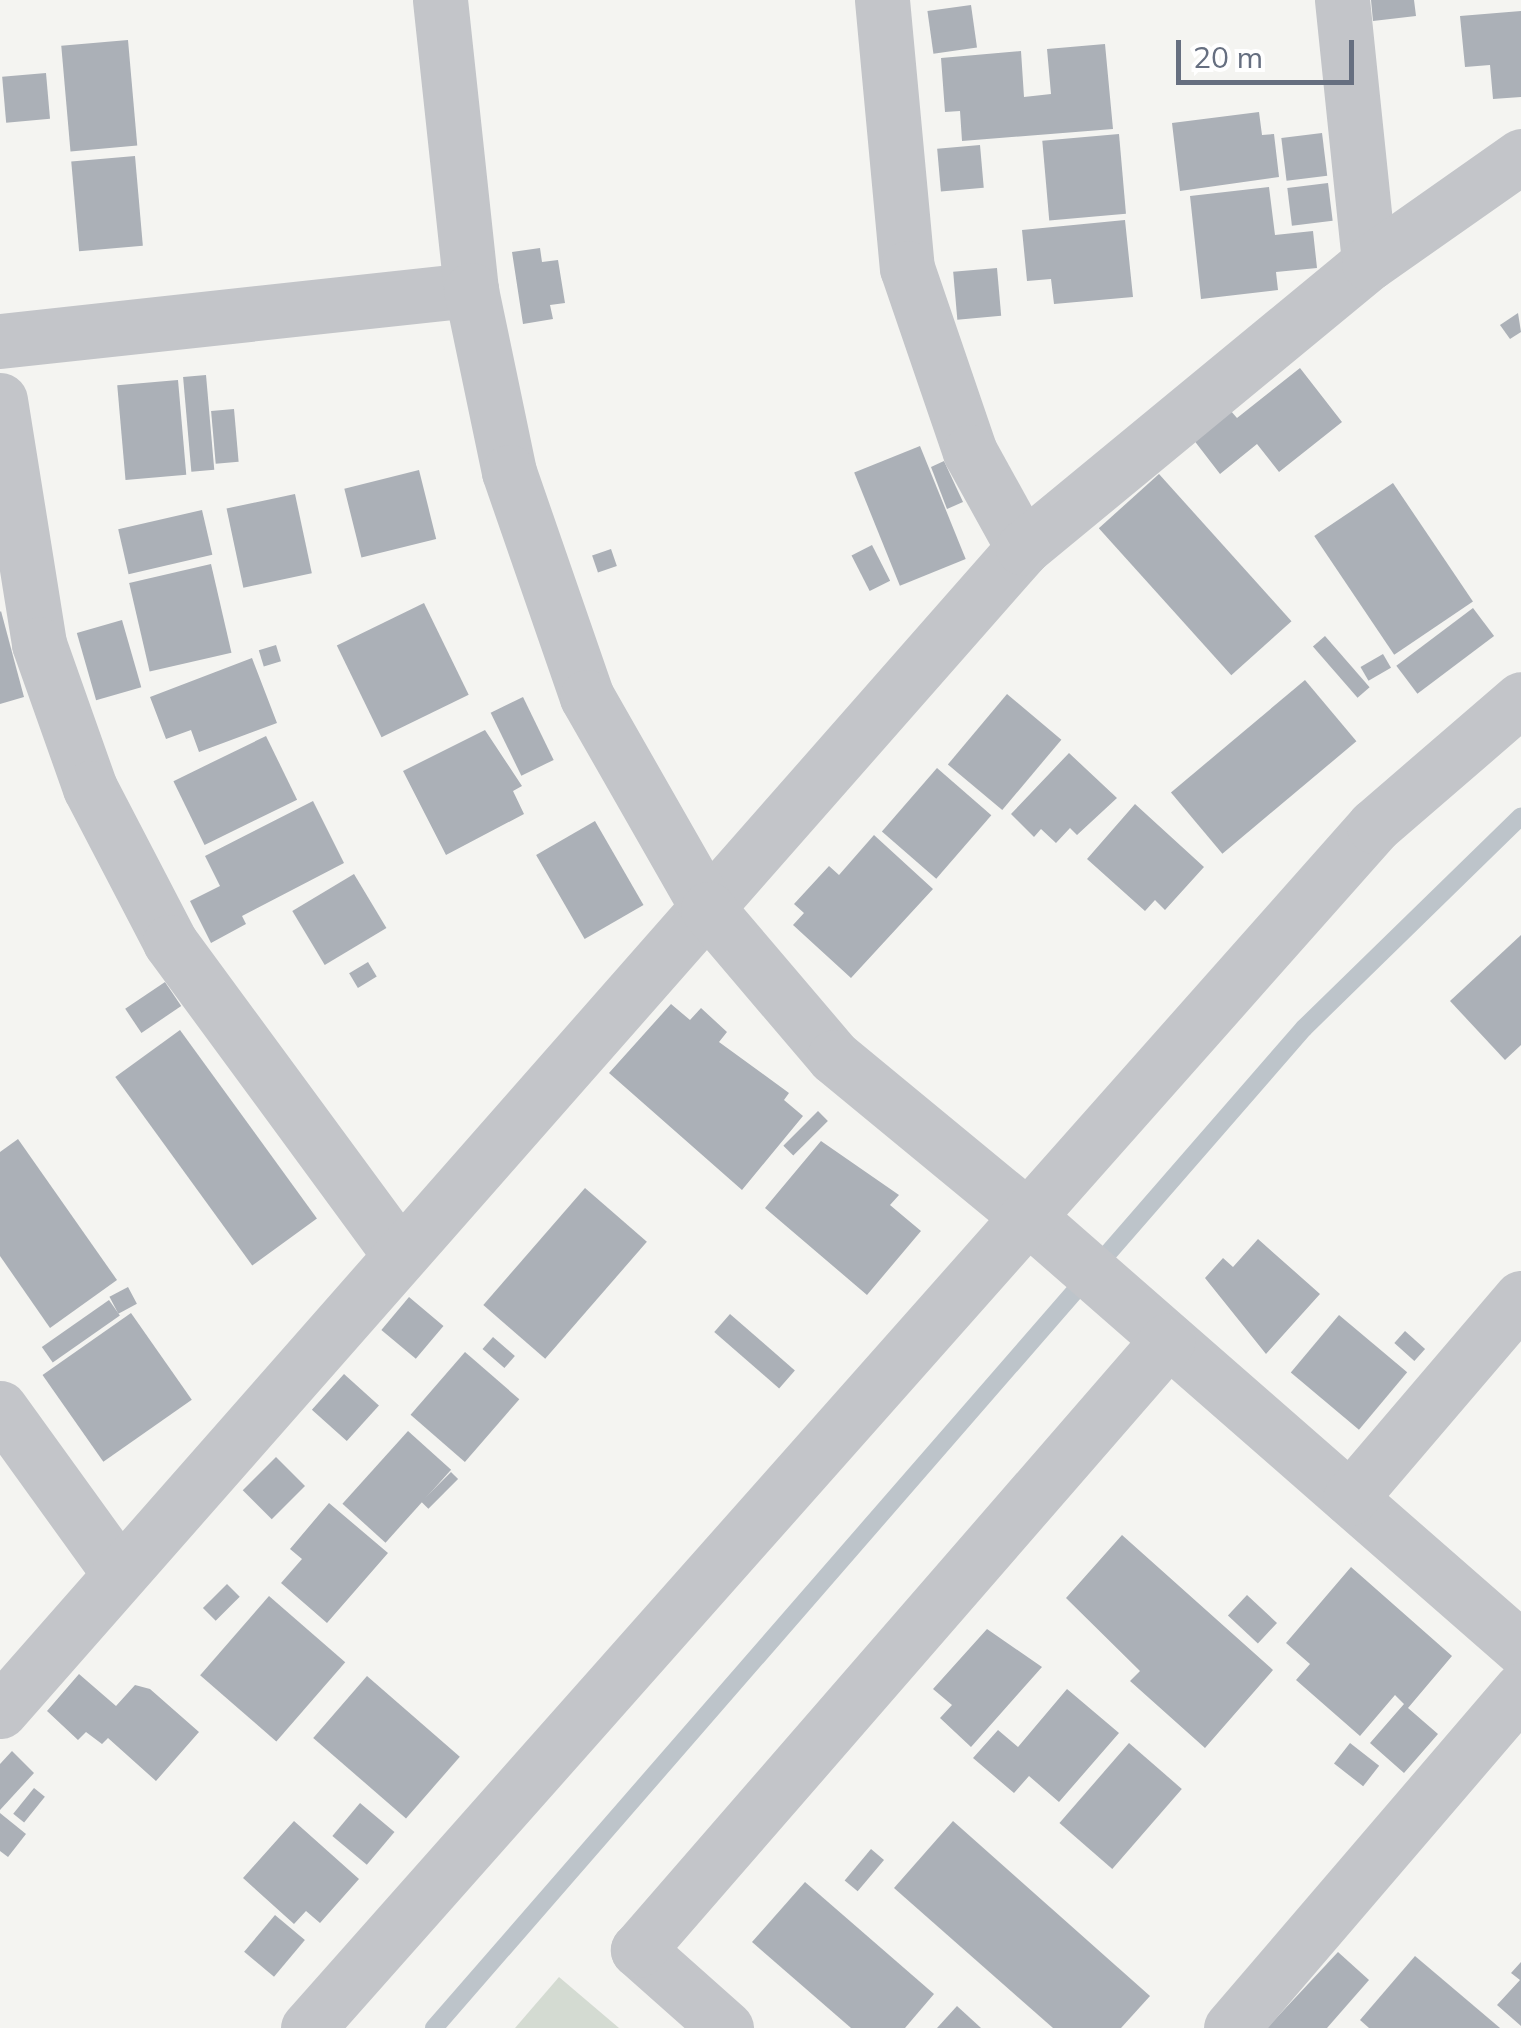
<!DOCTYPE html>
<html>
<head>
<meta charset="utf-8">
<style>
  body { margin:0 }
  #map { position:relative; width:1521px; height:2028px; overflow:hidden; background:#f4f4f1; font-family:Mulish,sans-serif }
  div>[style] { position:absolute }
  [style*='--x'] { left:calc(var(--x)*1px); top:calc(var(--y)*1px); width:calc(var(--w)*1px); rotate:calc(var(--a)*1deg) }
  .green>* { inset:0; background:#d4dbd2 }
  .stream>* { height:18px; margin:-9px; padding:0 9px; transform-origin:9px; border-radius:9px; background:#bdc4ca }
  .building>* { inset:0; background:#abb0b7; transform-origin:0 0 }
  .minor>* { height:55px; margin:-27.5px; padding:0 27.5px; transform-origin:27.5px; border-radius:27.5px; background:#c3c5c9 }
  .tertiary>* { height:55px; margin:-27.5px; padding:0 27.5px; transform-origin:27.5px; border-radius:27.5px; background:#c3c5c9 }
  span { translate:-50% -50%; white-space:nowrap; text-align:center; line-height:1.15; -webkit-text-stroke:10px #fff; paint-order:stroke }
  .scale { position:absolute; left:1176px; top:40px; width:178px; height:45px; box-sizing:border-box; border:5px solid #666f80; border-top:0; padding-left:12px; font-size:30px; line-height:35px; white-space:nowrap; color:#666f80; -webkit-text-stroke:8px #fff; paint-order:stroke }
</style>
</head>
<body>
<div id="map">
  <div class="green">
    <div style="clip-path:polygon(559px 1977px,619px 2028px,515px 2028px)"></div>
  </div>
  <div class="stream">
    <div style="--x:434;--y:2028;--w:1325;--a:-48.98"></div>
    <div style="--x:1304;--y:1028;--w:303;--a:-44.3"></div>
  </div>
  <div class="building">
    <div style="clip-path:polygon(1371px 0,1414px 0,1416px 16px,1373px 21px)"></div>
    <div style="left:971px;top:5px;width:43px;height:44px;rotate:82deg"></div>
    <div style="clip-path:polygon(1521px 11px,1521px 97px,1493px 99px,1490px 65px,1465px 67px,1460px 16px)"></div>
    <div style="left:128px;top:40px;width:106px;height:67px;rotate:85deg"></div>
    <div style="clip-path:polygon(1105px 44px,1113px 129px,962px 141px,960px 111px,945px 112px,941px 58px,1021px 51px,1024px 97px,1051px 94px,1047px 49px)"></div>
    <div style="left:46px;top:73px;width:46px;height:44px;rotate:85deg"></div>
    <div style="clip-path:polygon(1259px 112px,1262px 135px,1274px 134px,1279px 177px,1180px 191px,1172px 123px)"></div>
    <div style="left:1322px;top:133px;width:43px;height:41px;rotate:83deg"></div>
    <div style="left:1119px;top:134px;width:80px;height:77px;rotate:85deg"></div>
    <div style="left:980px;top:145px;width:43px;height:43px;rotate:85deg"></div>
    <div style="left:135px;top:156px;width:90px;height:64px;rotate:85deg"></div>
    <div style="left:1328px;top:183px;width:38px;height:41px;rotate:83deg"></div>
    <div style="clip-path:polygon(1269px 187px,1275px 235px,1313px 231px,1317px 268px,1276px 272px,1278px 290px,1201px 299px,1190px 196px)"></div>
    <div style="clip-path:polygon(1125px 220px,1133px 297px,1054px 304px,1051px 279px,1027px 281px,1022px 230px)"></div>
    <div style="clip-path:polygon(540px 248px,542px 262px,558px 260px,565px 303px,550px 305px,553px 319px,523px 324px,512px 252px)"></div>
    <div style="left:997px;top:268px;width:48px;height:44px;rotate:85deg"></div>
    <div style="clip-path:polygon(1518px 313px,1521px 332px,1510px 339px,1500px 325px)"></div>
    <div style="clip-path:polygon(1300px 368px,1342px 422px,1279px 472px,1257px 444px,1220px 474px,1193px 439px,1230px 410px,1237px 418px)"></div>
    <div style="left:206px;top:375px;width:95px;height:23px;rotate:85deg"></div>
    <div style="left:178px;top:380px;width:95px;height:61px;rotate:85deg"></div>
    <div style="left:234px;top:409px;width:53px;height:23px;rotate:85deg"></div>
    <div style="left:920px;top:446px;width:122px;height:71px;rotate:68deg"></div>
    <div style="clip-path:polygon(944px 461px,963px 502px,947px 509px,931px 467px)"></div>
    <div style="left:419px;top:470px;width:71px;height:77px;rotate:76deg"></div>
    <div style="left:1159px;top:474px;width:198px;height:81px;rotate:48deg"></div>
    <div style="left:1393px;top:483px;width:143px;height:95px;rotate:56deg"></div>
    <div style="left:295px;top:494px;width:81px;height:70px;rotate:78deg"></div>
    <div style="left:202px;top:510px;width:46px;height:86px;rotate:77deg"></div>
    <div style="left:872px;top:545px;width:40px;height:23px;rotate:63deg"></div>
    <div style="left:611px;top:549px;width:18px;height:20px;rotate:71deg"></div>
    <div style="left:211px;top:564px;width:91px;height:84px;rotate:77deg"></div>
    <div style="left:424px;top:603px;width:102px;height:97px;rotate:64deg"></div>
    <div style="left:1473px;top:608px;width:35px;height:96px;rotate:53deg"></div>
    <div style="clip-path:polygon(1px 611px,24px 697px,0 704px,0 612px)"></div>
    <div style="left:122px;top:620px;width:70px;height:47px;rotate:74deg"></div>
    <div style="left:1325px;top:636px;width:68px;height:16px;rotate:49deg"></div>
    <div style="left:276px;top:645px;width:17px;height:18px;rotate:73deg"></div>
    <div style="left:1383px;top:654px;width:16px;height:26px;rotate:60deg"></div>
    <div style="clip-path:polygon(252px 658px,277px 723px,199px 752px,191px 730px,166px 739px,150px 697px)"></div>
    <div style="left:1305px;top:680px;width:80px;height:175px;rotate:50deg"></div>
    <div style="left:1007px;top:694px;width:71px;height:92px;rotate:40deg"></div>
    <div style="left:523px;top:697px;width:70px;height:36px;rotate:64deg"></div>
    <div style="clip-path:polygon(485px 730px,522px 786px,513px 791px,524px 814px,446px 855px,403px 771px)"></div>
    <div style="left:266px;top:736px;width:71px;height:103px;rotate:64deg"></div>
    <div style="clip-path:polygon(1069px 753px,1117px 798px,1077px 835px,1070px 828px,1056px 843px,1041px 829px,1034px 837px,1011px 814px)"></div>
    <div style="left:937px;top:768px;width:72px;height:84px;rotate:41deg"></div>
    <div style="clip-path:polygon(313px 801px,344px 863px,242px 916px,246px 924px,211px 943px,190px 901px,220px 886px,205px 856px)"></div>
    <div style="clip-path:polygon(1135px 804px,1204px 867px,1165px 910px,1155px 900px,1145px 911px,1087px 859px)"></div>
    <div style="left:595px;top:821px;width:97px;height:68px;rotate:60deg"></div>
    <div style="clip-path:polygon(874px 835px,933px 889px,851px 978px,793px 925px,804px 913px,794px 904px,829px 866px,839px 875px)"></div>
    <div style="left:354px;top:874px;width:63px;height:72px;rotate:59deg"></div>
    <div style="clip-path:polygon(1521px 935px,1521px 1045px,1505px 1060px,1450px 1001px)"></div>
    <div style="left:368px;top:962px;width:17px;height:22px;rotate:59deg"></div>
    <div style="left:165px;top:982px;width:29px;height:48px;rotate:56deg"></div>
    <div style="clip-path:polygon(671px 1004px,690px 1020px,701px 1008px,727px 1032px,719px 1042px,789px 1093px,784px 1100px,803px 1116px,742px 1190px,609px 1073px)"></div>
    <div style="left:180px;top:1030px;width:233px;height:80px;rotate:54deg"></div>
    <div style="left:818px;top:1111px;width:14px;height:49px;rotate:45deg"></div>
    <div style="clip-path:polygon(18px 1139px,117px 1280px,50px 1328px,0 1256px,0 1152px)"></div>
    <div style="clip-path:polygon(821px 1141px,899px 1195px,890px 1205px,921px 1231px,867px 1295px,765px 1208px)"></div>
    <div style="left:585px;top:1188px;width:82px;height:155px;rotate:41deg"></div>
    <div style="clip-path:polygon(1258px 1239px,1320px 1294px,1266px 1354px,1205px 1278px,1223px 1258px,1233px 1267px)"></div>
    <div style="left:128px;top:1287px;width:19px;height:21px;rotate:62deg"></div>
    <div style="left:409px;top:1297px;width:45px;height:43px;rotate:40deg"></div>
    <div style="left:109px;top:1300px;width:19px;height:82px;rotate:55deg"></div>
    <div style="left:131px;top:1313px;width:106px;height:108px;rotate:55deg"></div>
    <div style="left:730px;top:1314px;width:86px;height:24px;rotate:41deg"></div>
    <div style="left:1339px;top:1315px;width:89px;height:75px;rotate:40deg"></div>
    <div style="left:1405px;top:1331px;width:27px;height:16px;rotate:42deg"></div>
    <div style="left:493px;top:1337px;width:29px;height:16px;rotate:41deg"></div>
    <div style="left:465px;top:1352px;width:72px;height:83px;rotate:41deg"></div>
    <div style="left:344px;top:1374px;width:47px;height:48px;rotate:42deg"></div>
    <div style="left:408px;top:1431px;width:58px;height:98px;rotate:42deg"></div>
    <div style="left:276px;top:1457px;width:41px;height:47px;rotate:45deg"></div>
    <div style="left:451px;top:1472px;width:10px;height:42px;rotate:45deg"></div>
    <div style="clip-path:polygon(329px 1503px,388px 1553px,327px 1623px,281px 1583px,302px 1559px,290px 1549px)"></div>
    <div style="clip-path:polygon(1122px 1535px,1273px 1670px,1205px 1748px,1130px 1681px,1140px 1671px,1066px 1598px)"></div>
    <div style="clip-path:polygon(1351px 1567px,1452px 1656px,1408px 1708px,1438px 1734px,1404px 1773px,1370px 1743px,1404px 1704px,1395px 1695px,1360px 1736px,1296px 1680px,1310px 1664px,1286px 1643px)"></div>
    <div style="left:227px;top:1584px;width:18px;height:34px;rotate:45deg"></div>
    <div style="left:1247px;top:1595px;width:41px;height:28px;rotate:43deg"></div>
    <div style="left:269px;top:1596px;width:101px;height:105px;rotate:41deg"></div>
    <div style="clip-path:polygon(987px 1629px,1042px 1667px,971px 1747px,940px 1718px,952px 1705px,933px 1689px)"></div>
    <div style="clip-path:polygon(79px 1674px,116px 1706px,135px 1685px,150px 1689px,199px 1732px,156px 1781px,108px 1738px,102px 1744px,86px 1732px,78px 1740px,47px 1711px)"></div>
    <div style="left:367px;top:1676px;width:123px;height:82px;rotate:41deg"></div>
    <div style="clip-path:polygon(1067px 1689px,1119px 1733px,1059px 1802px,1029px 1776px,1014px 1793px,973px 1758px,998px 1730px,1018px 1747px)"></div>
    <div style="left:1129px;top:1743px;width:70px;height:106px;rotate:41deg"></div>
    <div style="left:1350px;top:1743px;width:37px;height:26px;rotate:38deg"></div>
    <div style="clip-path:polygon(12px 1751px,34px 1773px,0 1810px,0 1764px)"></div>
    <div style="left:34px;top:1788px;width:14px;height:33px;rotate:39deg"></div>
    <div style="left:360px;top:1803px;width:45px;height:43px;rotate:40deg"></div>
    <div style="clip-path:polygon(0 1813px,26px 1834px,8px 1857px,0 1851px)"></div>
    <div style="clip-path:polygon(294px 1821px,359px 1879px,320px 1923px,306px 1911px,294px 1924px,243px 1878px)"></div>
    <div style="clip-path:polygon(953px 1821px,1150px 1996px,1121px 2028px,1053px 2028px,894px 1888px)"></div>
    <div style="left:871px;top:1849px;width:17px;height:41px;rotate:40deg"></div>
    <div style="clip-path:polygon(805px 1882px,934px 1994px,905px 2028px,851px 2028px,752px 1942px)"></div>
    <div style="left:275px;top:1915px;width:39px;height:48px;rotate:40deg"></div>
    <div style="clip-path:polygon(1338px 1952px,1369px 1980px,1327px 2028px,1267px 2028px)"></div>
    <div style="clip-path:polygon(1415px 1956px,1500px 2028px,1369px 2028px,1360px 2020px)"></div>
    <div style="clip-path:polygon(1521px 1962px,1521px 2026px,1497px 2005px,1520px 1980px,1511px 1973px)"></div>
    <div style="clip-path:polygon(957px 2006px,981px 2028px,937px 2028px)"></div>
  </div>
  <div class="minor">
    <div style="--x:882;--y:0;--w:269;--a:84.7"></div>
    <div style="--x:907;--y:268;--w:194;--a:71.1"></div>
    <div style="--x:970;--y:452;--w:110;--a:61.1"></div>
    <div style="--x:1342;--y:0;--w:264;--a:84.1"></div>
    <div style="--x:0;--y:341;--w:474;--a:-6.2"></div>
    <div style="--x:0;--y:400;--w:247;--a:80.9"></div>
    <div style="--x:39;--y:644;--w:153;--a:70.5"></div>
    <div style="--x:90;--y:788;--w:174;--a:62.5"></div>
    <div style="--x:170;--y:942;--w:387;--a:53.7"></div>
    <div style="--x:1027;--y:1216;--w:656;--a:41.17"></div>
    <div style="--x:0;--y:1408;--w:203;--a:54.2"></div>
    <div style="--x:1350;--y:1498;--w:263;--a:-49.5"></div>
    <div style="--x:0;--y:1711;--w:1549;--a:-48.66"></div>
    <div style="--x:1023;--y:548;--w:448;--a:-39.5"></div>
    <div style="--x:1369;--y:263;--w:186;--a:-35.1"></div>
    <div style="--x:726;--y:2028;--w:118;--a:-138.4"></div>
    <div style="--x:638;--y:1950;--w:808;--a:-49.01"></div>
    <div style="--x:1231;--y:2028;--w:445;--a:-49.4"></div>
  </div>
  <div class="tertiary">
    <div style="--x:440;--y:0;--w:292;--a:83.9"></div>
    <div style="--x:471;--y:290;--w:186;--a:78.2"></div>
    <div style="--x:509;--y:472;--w:238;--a:70.9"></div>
    <div style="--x:587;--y:697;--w:244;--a:60.3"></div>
    <div style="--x:708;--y:909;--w:194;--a:49.6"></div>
    <div style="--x:834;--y:1057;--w:250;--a:39.5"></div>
    <div style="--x:308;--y:2028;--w:1607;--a:-48.43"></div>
    <div style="--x:1374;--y:826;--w:194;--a:-40.8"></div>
  </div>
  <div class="scale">20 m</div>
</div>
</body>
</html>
